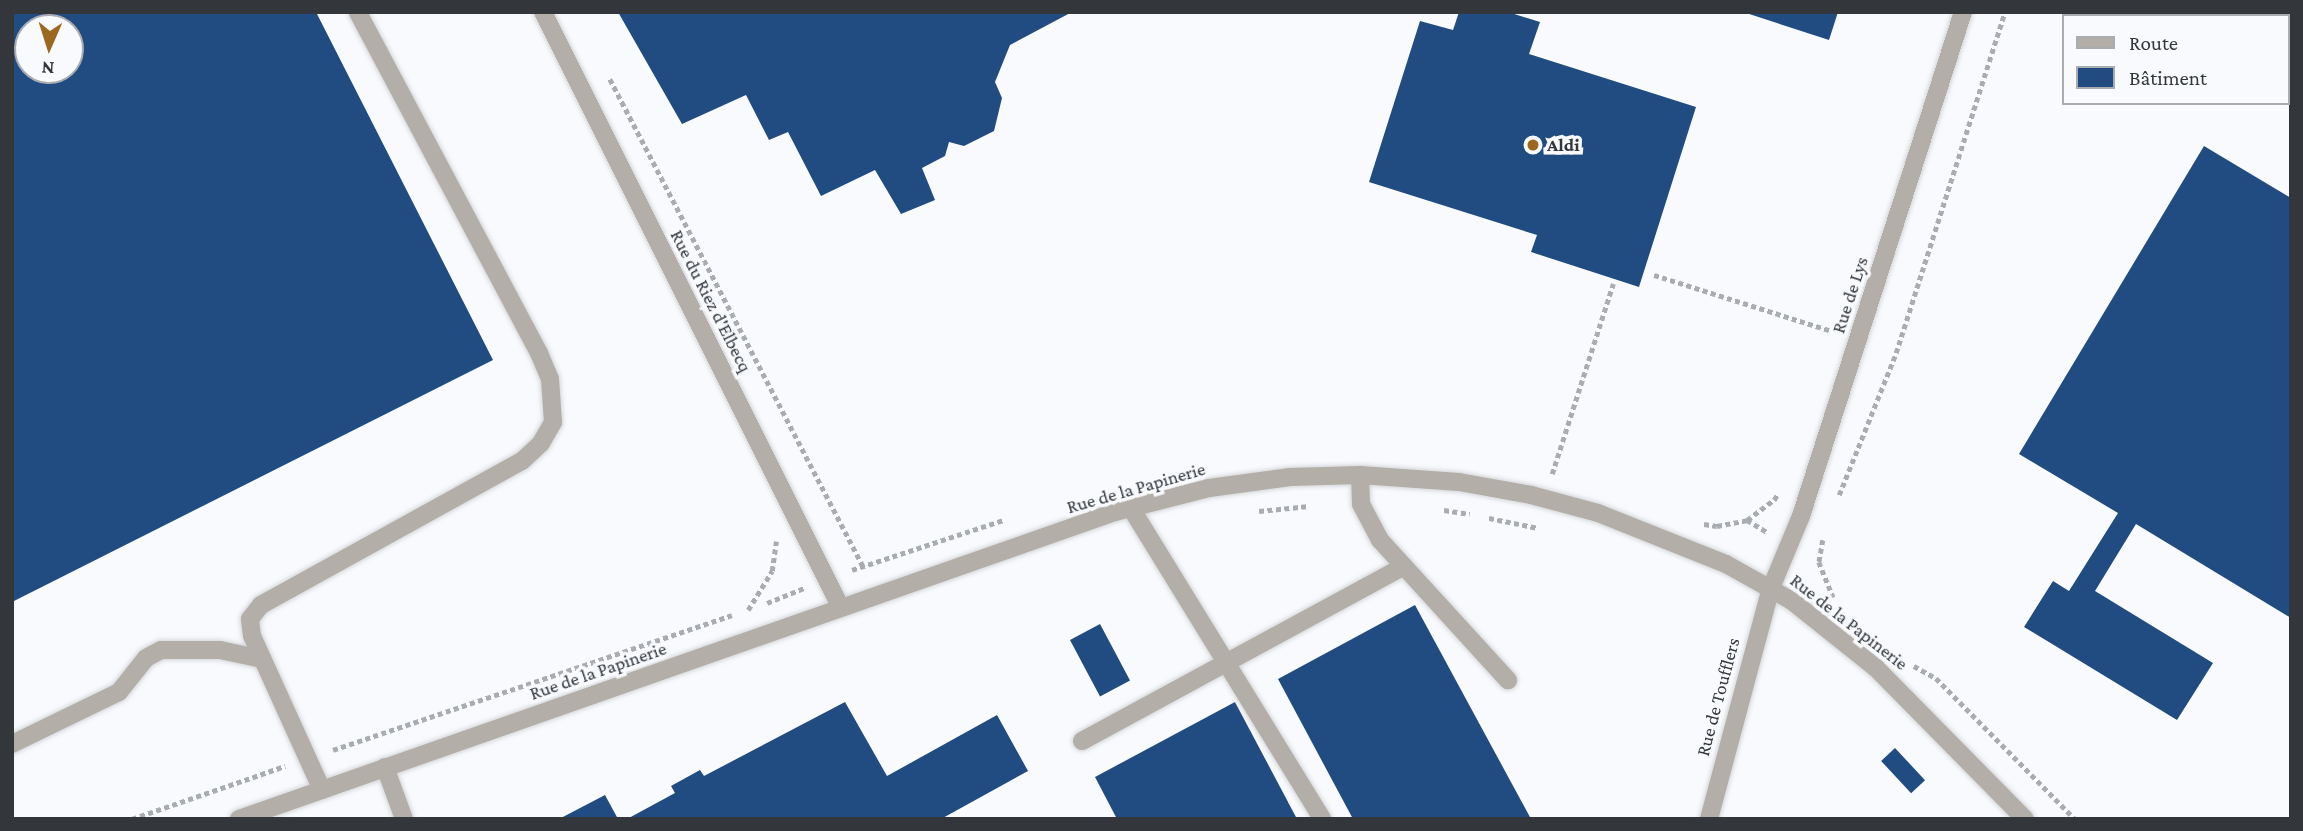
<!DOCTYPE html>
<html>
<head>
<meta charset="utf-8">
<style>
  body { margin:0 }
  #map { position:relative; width:2303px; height:831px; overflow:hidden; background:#f8fafd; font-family:"Crimson Pro",serif }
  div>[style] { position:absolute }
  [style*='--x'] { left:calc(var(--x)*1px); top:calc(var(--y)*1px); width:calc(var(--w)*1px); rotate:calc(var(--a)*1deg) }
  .building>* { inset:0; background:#204c81; transform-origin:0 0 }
  .path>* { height:4.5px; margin-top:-2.25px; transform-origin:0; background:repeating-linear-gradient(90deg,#a9acb0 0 5px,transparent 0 8.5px) }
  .roads { filter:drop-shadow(0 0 2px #d5d7da) drop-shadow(0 0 2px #d5d7da) }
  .service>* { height:18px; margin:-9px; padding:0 9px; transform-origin:9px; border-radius:9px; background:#b3aea8 }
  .minor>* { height:18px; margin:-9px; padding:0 9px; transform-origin:9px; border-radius:9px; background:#b3aea8 }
  .tertiary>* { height:18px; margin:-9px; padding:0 9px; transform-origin:9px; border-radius:9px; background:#b3aea8 }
  .dots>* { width:19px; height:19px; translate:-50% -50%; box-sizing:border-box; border:4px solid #f8fafd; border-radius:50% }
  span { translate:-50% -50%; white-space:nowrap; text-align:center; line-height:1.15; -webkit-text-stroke:7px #f8fafd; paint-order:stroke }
  .poi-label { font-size:19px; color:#33373c; font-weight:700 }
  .left { translate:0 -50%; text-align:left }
  .street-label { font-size:19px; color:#33373c }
  .frame { position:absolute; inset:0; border:14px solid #33373c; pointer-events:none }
  .legend { position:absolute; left:2062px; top:14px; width:228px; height:91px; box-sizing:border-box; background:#f8fafd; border:2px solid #a9acb0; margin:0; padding:9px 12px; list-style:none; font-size:21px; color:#33373c }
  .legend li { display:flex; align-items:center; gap:14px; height:35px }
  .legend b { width:35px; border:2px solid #a9acb0 }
  .north { position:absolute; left:14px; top:14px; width:70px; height:70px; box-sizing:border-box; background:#f8fafd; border:2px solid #a9acb0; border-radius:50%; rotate:183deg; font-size:19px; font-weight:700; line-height:28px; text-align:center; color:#33373c }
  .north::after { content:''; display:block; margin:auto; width:24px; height:32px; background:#9c681f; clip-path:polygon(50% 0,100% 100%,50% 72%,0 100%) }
</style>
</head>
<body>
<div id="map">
  <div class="building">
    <div style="clip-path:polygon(evenodd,12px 12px,316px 12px,493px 360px,12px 602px,12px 12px,28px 28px,70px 28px,70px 70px,28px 70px,28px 28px)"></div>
    <div style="clip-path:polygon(618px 12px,1072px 12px,1010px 45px,995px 82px,1002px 98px,994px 131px,964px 146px,949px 142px,945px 156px,922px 168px,935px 200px,901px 214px,875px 170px,821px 196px,788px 132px,769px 140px,746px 95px,682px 124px)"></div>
    <div style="clip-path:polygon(1459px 12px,1508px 12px,1540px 22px,1529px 54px,1696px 107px,1639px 287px,1531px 252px,1537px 235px,1369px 182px,1420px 21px,1453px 30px)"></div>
    <div style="clip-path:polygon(1743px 12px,1838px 12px,1829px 40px)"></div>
    <div style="clip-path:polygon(2204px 146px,2291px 198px,2291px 618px,2136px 524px,2095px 591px,2213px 663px,2177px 720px,2024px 627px,2053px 581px,2069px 591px,2118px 513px,2019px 454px)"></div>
    <div style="clip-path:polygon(1415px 605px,1531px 819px,1353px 819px,1278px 679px)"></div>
    <div style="left:1100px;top:624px;width:64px;height:34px;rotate:62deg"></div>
    <div style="clip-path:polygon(845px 702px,887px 776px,997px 715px,1028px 771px,941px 819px,627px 819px,675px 793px,671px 786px,700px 770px,704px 776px)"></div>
    <div style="clip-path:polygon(1235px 702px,1297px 819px,1117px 819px,1095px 777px)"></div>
    <div style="left:1895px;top:748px;width:44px;height:19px;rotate:47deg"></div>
    <div style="clip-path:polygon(605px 795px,618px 819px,559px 819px)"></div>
  </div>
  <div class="path">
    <div style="--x:610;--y:79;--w:549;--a:62.55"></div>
    <div style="--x:1654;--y:275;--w:187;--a:17.5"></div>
    <div style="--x:1552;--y:474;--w:200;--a:-72.2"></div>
    <div style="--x:1839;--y:495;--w:153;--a:-68.1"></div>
    <div style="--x:1896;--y:353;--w:358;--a:-72.3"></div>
    <div style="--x:1444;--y:510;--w:26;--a:9"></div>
    <div style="--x:1259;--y:511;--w:50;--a:-5.7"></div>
    <div style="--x:1489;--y:518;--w:50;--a:11.5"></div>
    <div style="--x:1747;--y:520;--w:23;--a:31"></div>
    <div style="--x:1704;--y:524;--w:13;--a:9"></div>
    <div style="--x:1717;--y:526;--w:31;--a:-11"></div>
    <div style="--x:1747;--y:520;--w:34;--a:-37"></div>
    <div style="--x:1774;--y:500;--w:8;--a:-60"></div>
    <div style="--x:1823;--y:540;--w:22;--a:100"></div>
    <div style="--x:1819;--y:562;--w:38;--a:68"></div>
    <div style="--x:852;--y:570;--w:159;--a:-18.3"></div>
    <div style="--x:767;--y:603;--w:40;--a:-22"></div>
    <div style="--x:748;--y:610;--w:46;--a:-58.4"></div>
    <div style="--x:772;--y:571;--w:30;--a:-82"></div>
    <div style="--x:1914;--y:666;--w:25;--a:29"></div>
    <div style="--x:1936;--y:678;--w:198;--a:45.4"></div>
    <div style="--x:333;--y:750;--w:421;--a:-18.7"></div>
    <div style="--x:132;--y:819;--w:162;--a:-19.1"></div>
  </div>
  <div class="roads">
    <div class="service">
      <div style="--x:1360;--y:475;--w:29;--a:88"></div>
      <div style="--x:1361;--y:504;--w:41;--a:62.2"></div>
      <div style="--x:1380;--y:540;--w:190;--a:47.6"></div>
      <div style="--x:1131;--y:508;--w:365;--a:58.4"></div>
      <div style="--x:1082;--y:741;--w:366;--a:-28.5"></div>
      <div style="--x:12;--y:744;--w:119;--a:-25.9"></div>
      <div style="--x:119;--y:692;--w:43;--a:-51.5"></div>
      <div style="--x:146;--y:658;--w:17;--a:-28"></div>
      <div style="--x:161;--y:650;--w:59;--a:0"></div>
      <div style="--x:220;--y:650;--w:43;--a:12.1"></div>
      <div style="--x:322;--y:790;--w:169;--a:-114.4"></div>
      <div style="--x:252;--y:636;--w:17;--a:-97"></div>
      <div style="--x:250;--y:619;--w:18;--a:-52"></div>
      <div style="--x:261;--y:605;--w:298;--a:-28.9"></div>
      <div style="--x:522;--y:461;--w:26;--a:-43"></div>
      <div style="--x:541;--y:443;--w:24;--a:-60"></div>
      <div style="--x:553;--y:422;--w:43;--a:-94"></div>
      <div style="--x:550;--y:379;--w:28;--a:-113"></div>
      <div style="--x:539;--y:353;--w:386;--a:-118"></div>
    </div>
    <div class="minor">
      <div style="--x:543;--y:12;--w:666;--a:63.43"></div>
      <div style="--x:385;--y:767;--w:55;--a:69.9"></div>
      <div style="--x:239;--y:819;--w:928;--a:-19.31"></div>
      <div style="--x:1115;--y:512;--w:97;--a:-14.3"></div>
      <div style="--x:1209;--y:488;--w:82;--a:-7.7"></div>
      <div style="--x:1290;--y:477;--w:70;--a:-1.6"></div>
      <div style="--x:1360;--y:475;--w:99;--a:4"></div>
      <div style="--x:1459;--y:482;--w:73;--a:10.2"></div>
      <div style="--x:1531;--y:495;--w:69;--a:15"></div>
      <div style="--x:1598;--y:513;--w:138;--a:21.7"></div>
      <div style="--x:1726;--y:564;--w:76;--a:29.3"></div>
      <div style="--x:1792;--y:601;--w:107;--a:38.6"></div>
      <div style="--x:1876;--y:668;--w:212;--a:45.4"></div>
    </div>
    <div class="tertiary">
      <div style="--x:1709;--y:819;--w:239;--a:-75"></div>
      <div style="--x:1771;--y:588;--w:78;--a:-67.4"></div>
      <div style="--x:1801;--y:516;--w:529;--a:-72.18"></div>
    </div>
  </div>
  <div class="dots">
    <div style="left:1533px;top:145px;background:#9c681f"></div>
  </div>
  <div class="poi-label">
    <span class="left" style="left:1547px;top:145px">Aldi</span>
  </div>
  <div class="street-label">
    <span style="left:1850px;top:295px;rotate:-72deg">Rue de Lys</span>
    <span style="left:711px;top:301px;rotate:63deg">Rue du Riez d'Elbecq</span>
    <span style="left:1136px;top:488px;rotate:-16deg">Rue de la Papinerie</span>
    <span style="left:1849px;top:622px;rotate:38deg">Rue de la Papinerie</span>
    <span style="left:598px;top:671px;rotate:-19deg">Rue de la Papinerie</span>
    <span style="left:1718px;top:697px;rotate:-75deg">Rue de Toufflers</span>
  </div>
  <div class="frame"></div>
  <ul class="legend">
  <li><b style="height:9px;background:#b3aea8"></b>Route</li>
  <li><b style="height:19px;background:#204c81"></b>Bâtiment</li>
  </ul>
  <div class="north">N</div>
</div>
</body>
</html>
